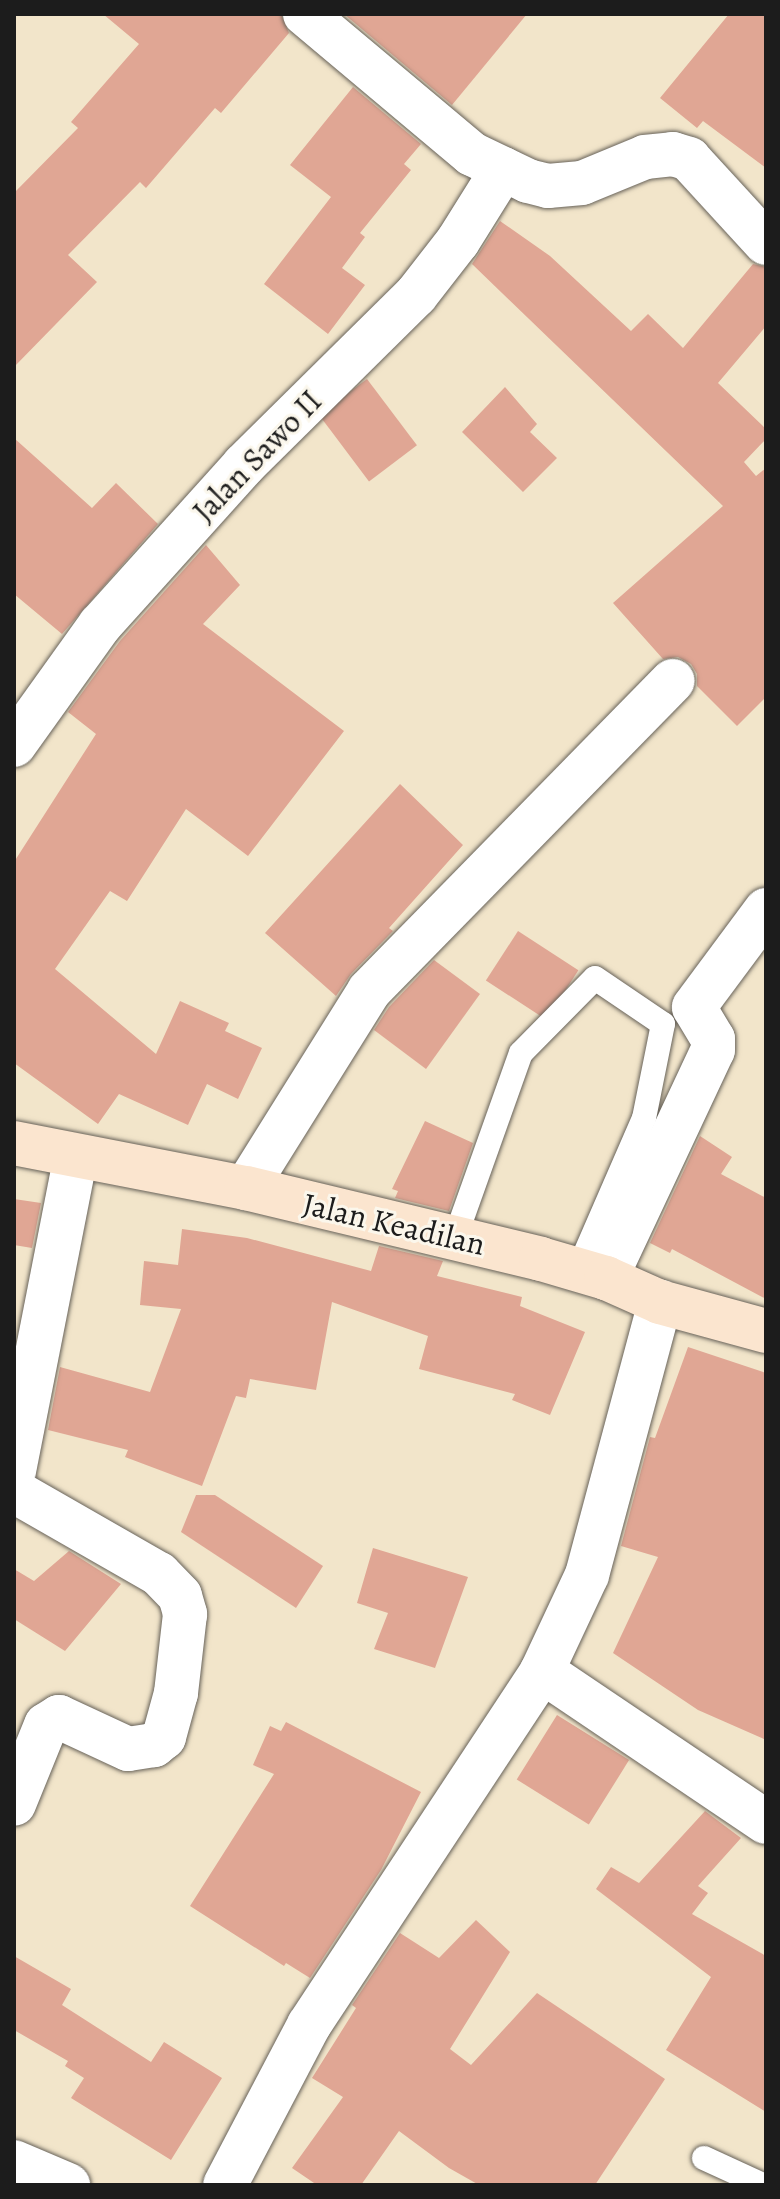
<!DOCTYPE html>
<html>
<head>
<meta charset="utf-8">
<style>
  body { margin:0 }
  #map { position:relative; width:780px; height:2199px; overflow:hidden; background:#f2e5ca; font-family:Alegreya,serif }
  div>[style] { position:absolute }
  [style*='--x'] { left:calc(var(--x)*1px); top:calc(var(--y)*1px); width:calc(var(--w)*1px); rotate:calc(var(--a)*1deg) }
  .building>* { inset:0; background:#e0a694; transform-origin:0 0 }
  .roads { filter:drop-shadow(0 0 2px #676259) drop-shadow(0 0 2px #676259) }
  .lane>* { height:24px; margin:-12px; padding:0 12px; transform-origin:12px; border-radius:12px; background:#fff }
  .street>* { height:44px; margin:-22px; padding:0 22px; transform-origin:22px; border-radius:22px; background:#fff }
  .secondary>* { height:44px; margin:-22px; padding:0 22px; transform-origin:22px; border-radius:22px; background:#fbe5cf }
  span { translate:-50% -50%; white-space:nowrap; text-align:center; line-height:1.15; -webkit-text-stroke:6px #fbf7ec; paint-order:stroke }
  .street-label { font-size:32px; color:#1c1c1c }
  .frame { position:absolute; inset:0; border:16px solid #1c1c1c; pointer-events:none }
</style>
</head>
<body>
<div id="map">
  <div class="building">
    <div style="clip-path:polygon(103px 14px,281px 14px,289px 33px,221px 113px,215px 108px,146px 188px,140px 182px,68px 255px,97px 282px,14px 367px,14px 193px,78px 128px,71px 122px,139px 44px)"></div>
    <div style="clip-path:polygon(344px 14px,527px 14px,452px 105px)"></div>
    <div style="clip-path:polygon(729px 14px,766px 14px,766px 168px,703px 121px,697px 128px,660px 98px)"></div>
    <div style="clip-path:polygon(353px 87px,421px 144px,404px 164px,411px 170px,360px 233px,365px 237px,342px 268px,365px 285px,328px 334px,264px 284px,331px 197px,290px 165px)"></div>
    <div style="clip-path:polygon(500px 221px,550px 256px,631px 331px,648px 314px,683px 348px,753px 264px,766px 267px,766px 326px,718px 383px,766px 429px,766px 439px,744px 462px,756px 476px,766px 468px,766px 697px,737px 726px,697px 686px,697px 674px,691px 664px,678px 657px,663px 659px,613px 603px,723px 506px,472px 264px)"></div>
    <div style="left:367px;top:379px;width:83px;height:60px;rotate:53deg"></div>
    <div style="clip-path:polygon(505px 387px,537px 424px,530px 432px,557px 458px,523px 492px,462px 432px)"></div>
    <div style="clip-path:polygon(14px 438px,92px 508px,116px 483px,158px 524px,62px 634px,14px 594px)"></div>
    <div style="clip-path:polygon(206px 545px,240px 585px,203px 624px,344px 731px,248px 856px,186px 809px,127px 901px,110px 891px,55px 969px,156px 1054px,180px 1001px,229px 1023px,225px 1031px,262px 1048px,238px 1099px,207px 1084px,188px 1125px,119px 1094px,98px 1124px,14px 1063px,14px 862px,96px 734px,68px 712px,120px 641px)"></div>
    <div style="clip-path:polygon(400px 784px,463px 845px,389px 928px,393px 931px,351px 974px,336px 996px,265px 933px)"></div>
    <div style="left:518px;top:931px;width:72px;height:59px;rotate:33deg"></div>
    <div style="clip-path:polygon(434px 960px,480px 994px,426px 1069px,374px 1030px,389px 1007px)"></div>
    <div style="clip-path:polygon(425px 1121px,473px 1143px,449px 1211px,395px 1198px,398px 1191px,392px 1189px)"></div>
    <div style="clip-path:polygon(700px 1136px,732px 1157px,721px 1174px,766px 1198px,766px 1299px,672px 1249px,670px 1253px,650px 1243px)"></div>
    <div style="clip-path:polygon(14px 1199px,41px 1203px,32px 1248px,14px 1245px)"></div>
    <div style="clip-path:polygon(182px 1229px,247px 1238px,371px 1271px,379px 1246px,443px 1261px,437px 1276px,522px 1297px,520px 1306px,585px 1332px,550px 1415px,512px 1400px,515px 1394px,419px 1369px,428px 1336px,332px 1302px,316px 1390px,250px 1379px,246px 1398px,236px 1396px,202px 1486px,125px 1457px,128px 1450px,48px 1430px,60px 1367px,150px 1392px,181px 1309px,140px 1305px,144px 1261px,178px 1265px)"></div>
    <div style="clip-path:polygon(688px 1347px,766px 1373px,766px 1740px,698px 1710px,613px 1653px,658px 1557px,621px 1546px,650px 1437px,655px 1438px)"></div>
    <div style="clip-path:polygon(196px 1495px,215px 1495px,323px 1566px,296px 1608px,181px 1532px)"></div>
    <div style="clip-path:polygon(373px 1548px,468px 1577px,435px 1668px,374px 1649px,388px 1613px,357px 1603px)"></div>
    <div style="clip-path:polygon(69px 1551px,121px 1584px,65px 1651px,14px 1619px,14px 1569px,34px 1581px)"></div>
    <div style="left:557px;top:1715px;width:85px;height:76px;rotate:32deg"></div>
    <div style="clip-path:polygon(286px 1722px,421px 1792px,381px 1870px,310px 1978px,286px 1963px,284px 1966px,190px 1906px,274px 1774px,253px 1765px,270px 1726px,281px 1731px)"></div>
    <div style="clip-path:polygon(705px 1811px,741px 1838px,698px 1886px,708px 1893px,692px 1914px,766px 1956px,766px 2112px,666px 2050px,711px 1977px,596px 1889px,611px 1867px,639px 1883px)"></div>
    <div style="clip-path:polygon(476px 1920px,510px 1952px,450px 2049px,471px 2065px,537px 1993px,665px 2079px,595px 2185px,479px 2185px,449px 2168px,399px 2131px,361px 2185px,317px 2185px,292px 2168px,343px 2097px,312px 2078px,356px 2008px,352px 2005px,400px 1933px,439px 1958px)"></div>
    <div style="clip-path:polygon(14px 1956px,71px 1989px,62px 2005px,151px 2062px,164px 2042px,222px 2078px,171px 2160px,71px 2098px,84px 2078px,65px 2066px,68px 2061px,14px 2030px)"></div>
  </div>
  <div class="roads">
    <div class="lane">
      <div style="--x:455;--y:1238;--w:196;--a:-70.4"></div>
      <div style="--x:521;--y:1053;--w:105;--a:-45.4"></div>
      <div style="--x:595;--y:978;--w:82;--a:34.1"></div>
      <div style="--x:663;--y:1024;--w:96;--a:101.4"></div>
      <div style="--x:644;--y:1118;--w:166;--a:113.5"></div>
      <div style="--x:704;--y:2158;--w:65;--a:24.6"></div>
    </div>
    <div class="street">
      <div style="--x:305;--y:14;--w:218;--a:40"></div>
      <div style="--x:472;--y:154;--w:62;--a:25.7"></div>
      <div style="--x:528;--y:181;--w:21;--a:14"></div>
      <div style="--x:548;--y:186;--w:34;--a:-5"></div>
      <div style="--x:582;--y:183;--w:68;--a:-22.4"></div>
      <div style="--x:645;--y:157;--w:28;--a:-6"></div>
      <div style="--x:673;--y:154;--w:17;--a:17"></div>
      <div style="--x:689;--y:159;--w:114;--a:47.5"></div>
      <div style="--x:14;--y:745;--w:148;--a:-54.4"></div>
      <div style="--x:100;--y:625;--w:215;--a:-48"></div>
      <div style="--x:244;--y:465;--w:242;--a:-44.7"></div>
      <div style="--x:416;--y:295;--w:68;--a:-52.1"></div>
      <div style="--x:458;--y:241;--w:85;--a:-58"></div>
      <div style="--x:246;--y:1188;--w:232;--a:-58"></div>
      <div style="--x:369;--y:991;--w:434;--a:-45.6"></div>
      <div style="--x:606;--y:1278;--w:252;--a:-64.9"></div>
      <div style="--x:713;--y:1050;--w:11;--a:-90"></div>
      <div style="--x:713;--y:1039;--w:37;--a:-121"></div>
      <div style="--x:694;--y:1007;--w:121;--a:-53.4"></div>
      <div style="--x:14;--y:1471;--w:321;--a:-78.9"></div>
      <div style="--x:14;--y:1491;--w:167;--a:29.8"></div>
      <div style="--x:159;--y:1574;--w:30;--a:46"></div>
      <div style="--x:180;--y:1596;--w:19;--a:74"></div>
      <div style="--x:185;--y:1614;--w:80;--a:96.5"></div>
      <div style="--x:176;--y:1693;--w:46;--a:105.3"></div>
      <div style="--x:164;--y:1737;--w:13;--a:141"></div>
      <div style="--x:154;--y:1745;--w:26;--a:171"></div>
      <div style="--x:128;--y:1749;--w:76;--a:-155.1"></div>
      <div style="--x:59;--y:1717;--w:15;--a:148"></div>
      <div style="--x:46;--y:1725;--w:85;--a:112.1"></div>
      <div style="--x:542;--y:1671;--w:270;--a:34"></div>
      <div style="--x:14;--y:2162;--w:59;--a:23.1"></div>
      <div style="--x:225;--y:2185;--w:181;--a:-62.3"></div>
      <div style="--x:309;--y:2025;--w:424;--a:-56.6"></div>
      <div style="--x:542;--y:1671;--w:106;--a:-64.9"></div>
      <div style="--x:587;--y:1575;--w:283;--a:-75"></div>
    </div>
    <div class="secondary">
      <div style="--x:14;--y:1143;--w:236;--a:11"></div>
      <div style="--x:246;--y:1188;--w:303;--a:13.5"></div>
      <div style="--x:541;--y:1259;--w:68;--a:16.3"></div>
      <div style="--x:606;--y:1278;--w:59;--a:24"></div>
      <div style="--x:660;--y:1302;--w:110;--a:15.3"></div>
    </div>
  </div>
  <div class="street-label">
    <span style="left:257px;top:456px;rotate:-46deg">Jalan Sawo II</span>
    <span style="left:394px;top:1224px;rotate:13deg">Jalan Keadilan</span>
  </div>
  <div class="frame"></div>
</div>
</body>
</html>
